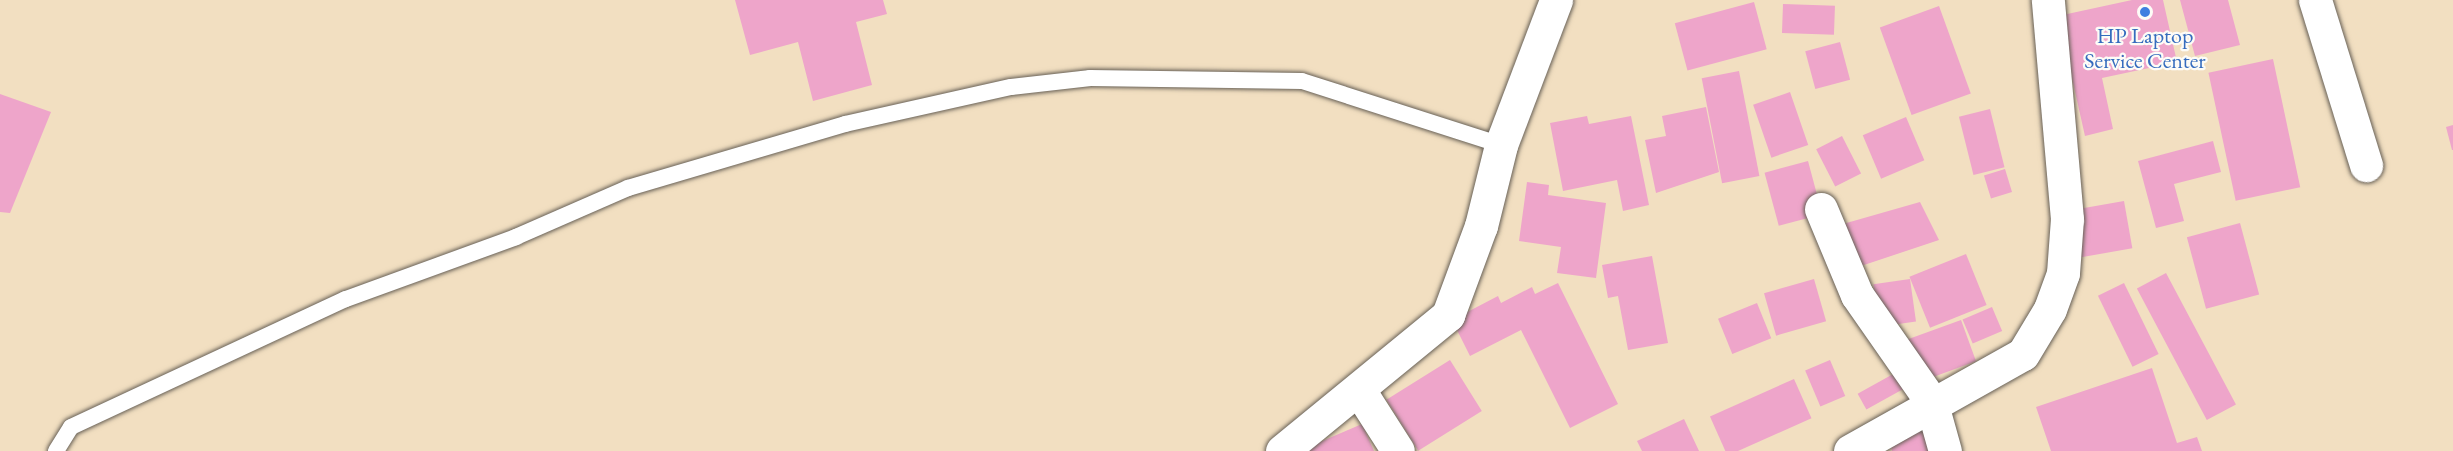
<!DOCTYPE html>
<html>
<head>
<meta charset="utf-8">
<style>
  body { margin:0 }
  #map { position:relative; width:2453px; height:451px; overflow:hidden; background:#f2dfc1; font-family:"EB Garamond",serif }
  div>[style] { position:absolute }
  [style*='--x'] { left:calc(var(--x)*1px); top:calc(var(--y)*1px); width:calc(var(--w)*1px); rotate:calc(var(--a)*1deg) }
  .building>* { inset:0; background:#eea5ca; transform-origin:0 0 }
  .roads { filter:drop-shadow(0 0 2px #676056) drop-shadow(0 0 2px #676056) }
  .service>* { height:16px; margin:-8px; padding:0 8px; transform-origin:8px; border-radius:8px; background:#fff }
  .minor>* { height:33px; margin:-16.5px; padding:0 16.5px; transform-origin:16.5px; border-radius:16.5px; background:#fff }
  .secondary>* { height:33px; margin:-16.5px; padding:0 16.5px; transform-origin:16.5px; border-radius:16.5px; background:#fff }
  .dots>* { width:16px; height:16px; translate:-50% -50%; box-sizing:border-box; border:3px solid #fdfcf7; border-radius:50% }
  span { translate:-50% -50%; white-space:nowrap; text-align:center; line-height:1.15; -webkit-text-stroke:4.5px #fdfcf7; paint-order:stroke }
  .shop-label { font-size:22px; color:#366cbe }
</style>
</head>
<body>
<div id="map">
  <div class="building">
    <div style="clip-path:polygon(735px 0,883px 0,887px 14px,856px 22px,872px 85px,813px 101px,798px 42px,750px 55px)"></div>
    <div style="clip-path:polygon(2132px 0,2163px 0,2177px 62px,2102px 78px,2113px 129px,2085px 136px,2058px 16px)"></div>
    <div style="clip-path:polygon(2180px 0,2228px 0,2240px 45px,2195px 56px)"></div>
    <div style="left:1754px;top:2px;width:49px;height:82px;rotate:75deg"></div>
    <div style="left:1783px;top:4px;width:52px;height:29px;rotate:2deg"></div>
    <div style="left:1939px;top:6px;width:93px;height:63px;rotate:70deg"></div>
    <div style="left:1840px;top:42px;width:39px;height:36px;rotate:75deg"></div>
    <div style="left:2273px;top:59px;width:131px;height:66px;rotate:78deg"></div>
    <div style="left:1739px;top:71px;width:107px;height:38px;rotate:79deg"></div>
    <div style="left:1790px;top:92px;width:56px;height:39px;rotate:71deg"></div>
    <div style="clip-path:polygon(0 94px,51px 112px,10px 213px,0 212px)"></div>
    <div style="clip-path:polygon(1706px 107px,1719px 172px,1656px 193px,1645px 140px,1666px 136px,1662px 116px)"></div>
    <div style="left:1990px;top:109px;width:60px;height:32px;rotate:76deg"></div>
    <div style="clip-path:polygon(1587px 116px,1589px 124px,1631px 116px,1649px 205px,1623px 211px,1617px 180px,1563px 191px,1550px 123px)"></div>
    <div style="left:1906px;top:117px;width:47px;height:47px;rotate:67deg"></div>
    <div style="clip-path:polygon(2453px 125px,2453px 150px,2452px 150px,2446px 127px)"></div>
    <div style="left:1842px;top:136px;width:42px;height:29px;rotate:63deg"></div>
    <div style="clip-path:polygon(2213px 141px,2221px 172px,2174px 184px,2184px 221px,2156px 228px,2138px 161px)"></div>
    <div style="left:1808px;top:161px;width:55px;height:45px;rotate:75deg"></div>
    <div style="left:2005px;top:169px;width:24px;height:22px;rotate:73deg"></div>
    <div style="clip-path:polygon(1527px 182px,1549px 185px,1548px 195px,1606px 203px,1596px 278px,1557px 273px,1561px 247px,1519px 241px)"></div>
    <div style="left:2124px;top:201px;width:48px;height:52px;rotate:80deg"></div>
    <div style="clip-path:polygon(1920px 202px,1939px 240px,1861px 266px,1843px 224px)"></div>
    <div style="left:2240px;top:223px;width:74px;height:55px;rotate:75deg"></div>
    <div style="left:1966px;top:254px;width:55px;height:61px;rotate:68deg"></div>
    <div style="clip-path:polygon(1652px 256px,1668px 343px,1628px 350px,1618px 296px,1608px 298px,1602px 265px)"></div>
    <div style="left:2166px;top:273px;width:149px;height:33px;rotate:62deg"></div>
    <div style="left:1814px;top:279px;width:44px;height:52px;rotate:74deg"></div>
    <div style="left:1910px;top:279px;width:43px;height:37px;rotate:82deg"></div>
    <div style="clip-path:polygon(1558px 283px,1618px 404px,1570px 428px,1521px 330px,1470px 356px,1452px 320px,1498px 296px,1501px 303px,1532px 287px,1535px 294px)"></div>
    <div style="left:2124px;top:283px;width:79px;height:29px;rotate:64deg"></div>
    <div style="left:1757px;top:303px;width:38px;height:42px;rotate:68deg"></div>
    <div style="left:1992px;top:307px;width:26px;height:32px;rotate:67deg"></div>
    <div style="left:1961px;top:320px;width:44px;height:66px;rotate:70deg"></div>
    <div style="left:1450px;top:360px;width:60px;height:75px;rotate:58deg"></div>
    <div style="left:1830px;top:360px;width:39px;height:27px;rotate:67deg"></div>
    <div style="left:1904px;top:368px;width:18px;height:53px;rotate:61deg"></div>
    <div style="clip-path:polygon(2152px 368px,2177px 443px,2197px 437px,2202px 451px,2051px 451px,2036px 407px)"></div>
    <div style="left:1794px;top:379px;width:43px;height:92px;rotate:66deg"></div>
    <div style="clip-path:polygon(1684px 419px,1699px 451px,1642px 451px,1637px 441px)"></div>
    <div style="clip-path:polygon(1930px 423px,1938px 451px,1892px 451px,1888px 434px)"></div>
    <div style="clip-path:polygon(1362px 424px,1374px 451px,1299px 451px)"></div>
  </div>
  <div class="roads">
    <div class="service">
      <div style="--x:56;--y:451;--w:28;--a:-58"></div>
      <div style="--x:71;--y:427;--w:303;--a:-25"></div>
      <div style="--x:346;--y:299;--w:181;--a:-20"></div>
      <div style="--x:516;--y:237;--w:122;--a:-23.6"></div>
      <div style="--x:628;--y:188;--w:226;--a:-16.4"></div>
      <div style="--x:845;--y:124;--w:170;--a:-12.6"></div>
      <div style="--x:1011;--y:87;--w:80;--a:-6.5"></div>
      <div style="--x:1090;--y:78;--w:212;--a:0.8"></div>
      <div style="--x:1302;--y:81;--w:209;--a:17.8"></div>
    </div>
    <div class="minor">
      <div style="--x:2315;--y:0;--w:173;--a:72.8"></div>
      <div style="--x:1821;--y:209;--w:93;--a:67.3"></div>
      <div style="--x:1857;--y:295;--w:129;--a:55.1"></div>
      <div style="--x:1931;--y:401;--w:52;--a:74.4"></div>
      <div style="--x:1359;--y:390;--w:72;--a:57.4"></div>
      <div style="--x:1850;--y:451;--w:198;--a:-29.3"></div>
      <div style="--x:2023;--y:354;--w:52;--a:-59"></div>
      <div style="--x:2050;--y:309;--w:38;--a:-70"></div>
      <div style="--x:2063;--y:273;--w:54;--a:-85.8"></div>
      <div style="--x:2067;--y:219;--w:220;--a:-95"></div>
    </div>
    <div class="secondary">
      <div style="--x:1282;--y:451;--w:215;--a:-39.3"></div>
      <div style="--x:1448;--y:315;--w:95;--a:-69.7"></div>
      <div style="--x:1481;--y:226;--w:83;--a:-76.1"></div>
      <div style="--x:1501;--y:145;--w:155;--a:-69.2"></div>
    </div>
  </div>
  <div class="dots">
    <div style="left:2145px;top:12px;background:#3f7fe0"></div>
  </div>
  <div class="shop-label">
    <span style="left:2145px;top:48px">HP Laptop<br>Service Center</span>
  </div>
</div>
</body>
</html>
